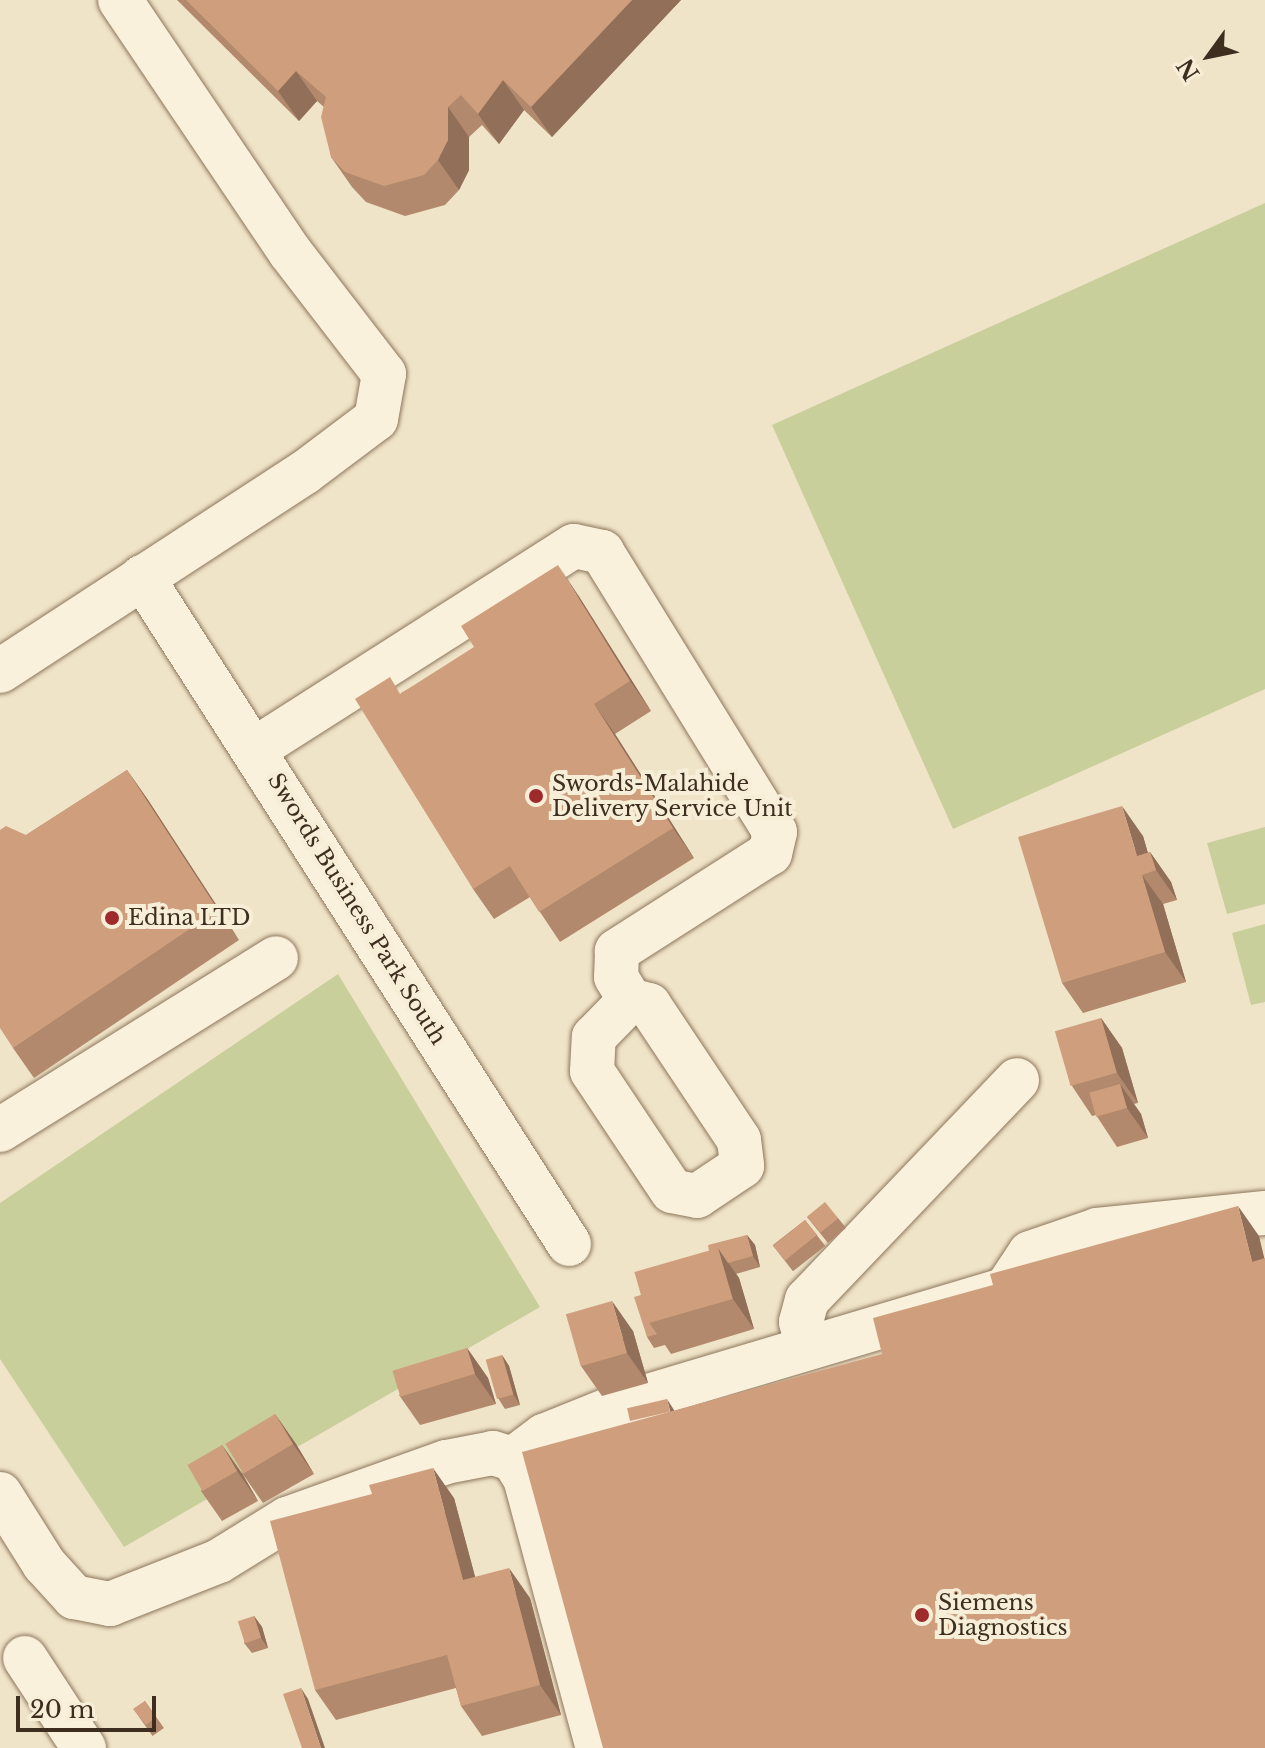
<!DOCTYPE html>
<html>
<head>
<meta charset="utf-8">
<style>
  body { margin:0 }
  #map { position:relative; width:1265px; height:1748px; overflow:hidden; background:#f0e4c8; font-family:"Libre Baskerville",serif }
  div>[style] { position:absolute }
  [style*='--x'] { left:calc(var(--x)*1px); top:calc(var(--y)*1px); width:calc(var(--w)*1px); rotate:calc(var(--a)*1deg) }
  .green>* { inset:0; background:#c9cf9b }
  .roads { filter:drop-shadow(0 0 2px #8d765c) drop-shadow(0 0 2px #8d765c) }
  .minor>* { height:44px; margin:-22px; padding:0 22px; transform-origin:22px; border-radius:22px; background:#faf1dc }
  .wall>* { inset:0; background:#b2896c; transform-origin:0 0 }
  .shaded-wall>* { inset:0; background:#916f58 }
  .building>* { inset:0; background:#cf9f7d; transform-origin:0 0 }
  .dots>* { width:22px; height:22px; translate:-50% -50%; box-sizing:border-box; border:4px solid #f7eed8; border-radius:50% }
  span { translate:-50% -50%; white-space:nowrap; text-align:center; line-height:1.15; -webkit-text-stroke:8px #f7eed8; paint-order:stroke }
  .poi-label { font-size:22px; color:#3d2e20 }
  .left { translate:0 -50%; text-align:left }
  .street-label { font-size:22px; color:#3d2e20 }
  .north { position:absolute; left:1169px; top:16px; width:80px; height:80px; -webkit-text-stroke:6px #f7eed8; paint-order:stroke; rotate:237deg; font-size:22px; font-weight:700; line-height:32px; text-align:center; color:#3d2e20 }
  .north::after { content:''; display:block; margin:auto; width:28px; height:36px; background:#3d2e20; clip-path:polygon(50% 0,100% 100%,50% 72%,0 100%) }
  .scale { position:absolute; left:16px; top:1696px; width:140px; height:36px; box-sizing:border-box; border:4px solid #3d2e20; border-top:0; padding-left:10px; font-size:24px; line-height:28px; white-space:nowrap; color:#3d2e20; -webkit-text-stroke:6px #f7eed8; paint-order:stroke }
</style>
</head>
<body>
<div id="map">
  <div class="green">
    <div style="clip-path:polygon(1265px 203px,1265px 689px,953px 829px,772px 425px)"></div>
    <div style="clip-path:polygon(1265px 827px,1265px 904px,1227px 914px,1207px 843px)"></div>
    <div style="clip-path:polygon(1265px 924px,1265px 1002px,1251px 1005px,1232px 933px)"></div>
    <div style="clip-path:polygon(338px 974px,540px 1307px,124px 1547px,0 1359px,0 1203px)"></div>
  </div>
  <div class="roads">
    <div class="minor">
      <div style="--x:142;--y:577;--w:792;--a:57.37"></div>
      <div style="--x:0;--y:671;--w:363;--a:-33.1"></div>
      <div style="--x:304;--y:473;--w:90;--a:-36.9"></div>
      <div style="--x:376;--y:419;--w:46;--a:-79.9"></div>
      <div style="--x:384;--y:374;--w:154;--a:-127.6"></div>
      <div style="--x:290;--y:252;--w:304;--a:-124"></div>
      <div style="--x:255;--y:749;--w:378;--a:-32.5"></div>
      <div style="--x:574;--y:546;--w:29;--a:12"></div>
      <div style="--x:602;--y:552;--w:329;--a:58.3"></div>
      <div style="--x:775;--y:832;--w:22;--a:103"></div>
      <div style="--x:770;--y:853;--w:182;--a:147.4"></div>
      <div style="--x:617;--y:951;--w:26;--a:92"></div>
      <div style="--x:616;--y:977;--w:27;--a:59"></div>
      <div style="--x:630;--y:1000;--w:20;--a:15"></div>
      <div style="--x:649;--y:1005;--w:162;--a:56.3"></div>
      <div style="--x:739;--y:1140;--w:26;--a:83"></div>
      <div style="--x:742;--y:1166;--w:54;--a:146.3"></div>
      <div style="--x:697;--y:1196;--w:25;--a:-169"></div>
      <div style="--x:672;--y:1191;--w:144;--a:-123.7"></div>
      <div style="--x:592;--y:1071;--w:34;--a:-87"></div>
      <div style="--x:594;--y:1037;--w:52;--a:-45.8"></div>
      <div style="--x:0;--y:1130;--w:325;--a:-31.9"></div>
      <div style="--x:808;--y:1348;--w:27;--a:-105"></div>
      <div style="--x:801;--y:1322;--w:23;--a:-75"></div>
      <div style="--x:807;--y:1300;--w:304;--a:-46.3"></div>
      <div style="--x:513;--y:1459;--w:39;--a:-37"></div>
      <div style="--x:544;--y:1436;--w:91;--a:-22"></div>
      <div style="--x:628;--y:1402;--w:395;--a:-16.6"></div>
      <div style="--x:1006;--y:1289;--w:43;--a:-56.3"></div>
      <div style="--x:1030;--y:1253;--w:71;--a:-18.9"></div>
      <div style="--x:1097;--y:1230;--w:169;--a:-5.8"></div>
      <div style="--x:0;--y:1494;--w:83;--a:57.8"></div>
      <div style="--x:44;--y:1564;--w:45;--a:47.7"></div>
      <div style="--x:74;--y:1597;--w:37;--a:11"></div>
      <div style="--x:110;--y:1604;--w:117;--a:-21.5"></div>
      <div style="--x:219;--y:1561;--w:80;--a:-31.7"></div>
      <div style="--x:287;--y:1519;--w:169;--a:-19.7"></div>
      <div style="--x:446;--y:1462;--w:48;--a:-10.8"></div>
      <div style="--x:493;--y:1453;--w:21;--a:17"></div>
      <div style="--x:513;--y:1459;--w:22;--a:58"></div>
      <div style="--x:525;--y:1478;--w:280;--a:74.9"></div>
      <div style="--x:25;--y:1658;--w:108;--a:56.8"></div>
    </div>
  </div>
  <div class="wall">
    <div style="clip-path:polygon(177px 0,681px 0,552px 137px,524px 110px,499px 144px,482px 125px,469px 137px,469px 170px,459px 190px,445px 205px,405px 216px,366px 202px,352px 187px,331px 157px,324px 107px,317px 101px,299px 121px)"></div>
    <div style="clip-path:polygon(578px 595px,651px 711px,615px 734px,694px 858px,560px 942px,530px 897px,494px 919px,473px 889px,401px 693px)"></div>
    <div style="clip-path:polygon(127px 770px,148px 800px,239px 940px,34px 1078px,13px 1048px,26px 835px)"></div>
    <div style="clip-path:polygon(1143px 836px,1148px 853px,1150px 852px,1171px 882px,1177px 900px,1163px 904px,1186px 982px,1083px 1013px,1062px 983px)"></div>
    <div style="clip-path:polygon(1101px 1018px,1122px 1048px,1138px 1103px,1134px 1104px,1141px 1114px,1148px 1138px,1117px 1147px,1096px 1115px,1092px 1116px,1072px 1086px)"></div>
    <div style="clip-path:polygon(807px 1217px,838px 1218px,846px 1228px,828px 1243px)"></div>
    <div style="left:805px;top:1220px;width:33px;height:41px;rotate:52deg"></div>
    <div style="clip-path:polygon(747px 1235px,755px 1245px,760px 1267px,736px 1274px,739px 1278px,754px 1329px,671px 1354px,665px 1345px,654px 1348px,647px 1337px,641px 1295px,709px 1251px)"></div>
    <div style="clip-path:polygon(633px 1331px,648px 1383px,602px 1396px,581px 1366px)"></div>
    <div style="clip-path:polygon(467px 1348px,488px 1378px,496px 1404px,420px 1425px,399px 1395px)"></div>
    <div style="clip-path:polygon(502px 1355px,509px 1366px,520px 1405px,505px 1409px,498px 1398px)"></div>
    <div style="clip-path:polygon(275px 1414px,296px 1444px,314px 1474px,263px 1503px,242px 1473px)"></div>
    <div style="clip-path:polygon(222px 1445px,243px 1475px,258px 1501px,222px 1521px,201px 1491px)"></div>
    <div style="clip-path:polygon(454px 1498px,475px 1577px,530px 1598px,561px 1715px,482px 1736px,461px 1706px,456px 1688px,336px 1720px,315px 1690px)"></div>
    <div style="clip-path:polygon(254px 1616px,262px 1627px,268px 1648px,252px 1653px,244px 1643px)"></div>
    <div style="left:145px;top:1701px;width:33px;height:14px;rotate:55deg"></div>
  </div>
  <div class="shaded-wall">
    <div style="clip-path:polygon(632px 0,681px 0,552px 137px,531px 107px)"></div>
    <div style="clip-path:polygon(296px 71px,317px 101px,299px 121px,278px 91px)"></div>
    <div style="clip-path:polygon(503px 80px,524px 110px,499px 144px,478px 114px)"></div>
    <div style="clip-path:polygon(448px 107px,469px 137px,469px 170px,459px 190px,438px 160px)"></div>
    <div style="clip-path:polygon(558px 565px,578px 595px,651px 711px,630px 681px)"></div>
    <div style="clip-path:polygon(594px 704px,615px 734px,694px 858px,673px 828px)"></div>
    <div style="clip-path:polygon(127px 770px,148px 800px,239px 940px,218px 910px)"></div>
    <div style="clip-path:polygon(1122px 806px,1143px 836px,1153px 871px,1137px 856px)"></div>
    <div style="clip-path:polygon(1150px 852px,1171px 882px,1177px 900px,1156px 870px)"></div>
    <div style="clip-path:polygon(1142px 875px,1163px 904px,1186px 982px,1165px 952px)"></div>
    <div style="clip-path:polygon(1101px 1018px,1122px 1048px,1138px 1103px,1117px 1073px)"></div>
    <div style="clip-path:polygon(1120px 1084px,1141px 1114px,1148px 1138px,1127px 1108px)"></div>
    <div style="clip-path:polygon(1238px 1206px,1259px 1236px,1265px 1261px,1252px 1262px)"></div>
    <div style="clip-path:polygon(747px 1235px,755px 1245px,760px 1267px,753px 1256px)"></div>
    <div style="clip-path:polygon(718px 1248px,739px 1278px,754px 1329px,733px 1299px)"></div>
    <div style="clip-path:polygon(612px 1301px,633px 1331px,648px 1383px,627px 1353px)"></div>
    <div style="clip-path:polygon(467px 1348px,488px 1378px,496px 1404px,475px 1374px)"></div>
    <div style="clip-path:polygon(502px 1355px,509px 1366px,520px 1405px,513px 1394px)"></div>
    <div style="clip-path:polygon(667px 1399px,674px 1410px,674px 1426px)"></div>
    <div style="clip-path:polygon(275px 1414px,296px 1444px,314px 1474px,293px 1444px)"></div>
    <div style="clip-path:polygon(222px 1445px,243px 1475px,258px 1501px,237px 1471px)"></div>
    <div style="clip-path:polygon(433px 1468px,454px 1498px,484px 1610px,463px 1580px)"></div>
    <div style="clip-path:polygon(509px 1568px,530px 1598px,561px 1715px,540px 1685px)"></div>
    <div style="clip-path:polygon(254px 1616px,262px 1627px,268px 1648px,261px 1638px)"></div>
    <div style="clip-path:polygon(301px 1688px,308px 1699px,325px 1748px,321px 1748px)"></div>
  </div>
  <div class="building">
    <div style="clip-path:polygon(186px 0,632px 0,531px 107px,503px 80px,478px 114px,461px 95px,448px 107px,448px 140px,438px 160px,424px 175px,384px 186px,345px 172px,331px 157px,321px 117px,326px 97px,296px 71px,278px 91px)"></div>
    <div style="clip-path:polygon(558px 565px,630px 681px,594px 704px,673px 828px,539px 912px,510px 866px,473px 889px,355px 699px,390px 677px,400px 694px,474px 647px,461px 626px)"></div>
    <div style="clip-path:polygon(127px 770px,218px 910px,13px 1048px,0 1028px,0 830px,6px 826px,26px 835px)"></div>
    <div style="clip-path:polygon(1122px 806px,1137px 856px,1150px 852px,1156px 870px,1142px 875px,1165px 952px,1062px 983px,1018px 837px)"></div>
    <div style="left:1101px;top:1018px;width:57px;height:48px;rotate:74deg"></div>
    <div style="left:1120px;top:1084px;width:25px;height:32px;rotate:74deg"></div>
    <div style="left:825px;top:1202px;width:21px;height:23px;rotate:51deg"></div>
    <div style="clip-path:polygon(1238px 1206px,1252px 1262px,1265px 1258px,1265px 1748px,603px 1748px,522px 1452px,882px 1354px,873px 1318px,993px 1285px,990px 1274px)"></div>
    <div style="left:805px;top:1220px;width:19px;height:41px;rotate:51deg"></div>
    <div style="clip-path:polygon(747px 1235px,753px 1256px,728px 1263px,718px 1248px,709px 1251px,708px 1245px)"></div>
    <div style="left:718px;top:1248px;width:53px;height:87px;rotate:74deg"></div>
    <div style="clip-path:polygon(641px 1295px,650px 1324px,657px 1334px,647px 1337px,634px 1297px)"></div>
    <div style="left:612px;top:1301px;width:54px;height:48px;rotate:74deg"></div>
    <div style="left:467px;top:1348px;width:27px;height:78px;rotate:73deg"></div>
    <div style="left:502px;top:1355px;width:41px;height:17px;rotate:74deg"></div>
    <div style="left:667px;top:1399px;width:13px;height:41px;rotate:77deg"></div>
    <div style="left:275px;top:1414px;width:35px;height:58px;rotate:59deg"></div>
    <div style="left:222px;top:1445px;width:30px;height:40px;rotate:60deg"></div>
    <div style="clip-path:polygon(433px 1468px,463px 1580px,509px 1568px,540px 1685px,461px 1706px,447px 1655px,315px 1690px,270px 1521px,372px 1494px,369px 1485px)"></div>
    <div style="left:254px;top:1616px;width:23px;height:17px;rotate:72deg"></div>
    <div style="clip-path:polygon(301px 1688px,321px 1748px,302px 1748px,283px 1694px)"></div>
    <div style="clip-path:polygon(145px 1701px,156px 1717px,146px 1725px,133px 1709px)"></div>
  </div>
  <div class="dots">
    <div style="left:536px;top:796px;background:#9e2a2b"></div>
    <div style="left:112px;top:918px;background:#9e2a2b"></div>
    <div style="left:922px;top:1615px;background:#9e2a2b"></div>
  </div>
  <div class="poi-label">
    <span class="left" style="left:552px;top:796px">Swords-Malahide<br>Delivery Service Unit</span>
    <span class="left" style="left:128px;top:918px">Edina LTD</span>
    <span class="left" style="left:938px;top:1615px">Siemens<br>Diagnostics</span>
  </div>
  <div class="street-label">
    <span style="left:357px;top:909px;rotate:58deg">Swords Business Park South</span>
  </div>
  <div class="north">N</div>
  <div class="scale">20 m</div>
</div>
</body>
</html>
